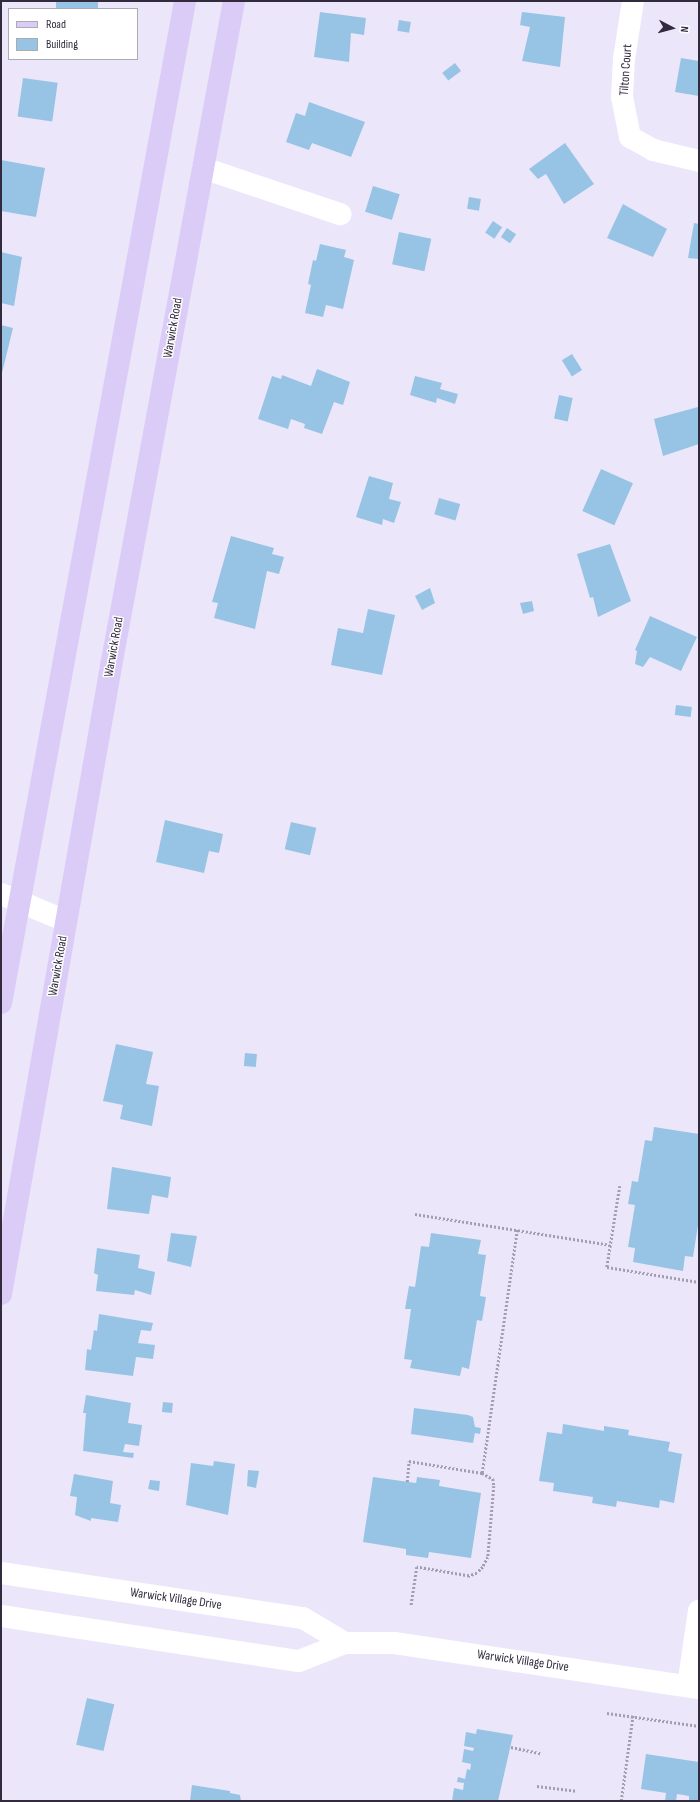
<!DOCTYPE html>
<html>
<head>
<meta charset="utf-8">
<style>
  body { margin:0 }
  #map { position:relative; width:700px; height:1802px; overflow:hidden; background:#ece6fa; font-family:"Sofia Sans Condensed",sans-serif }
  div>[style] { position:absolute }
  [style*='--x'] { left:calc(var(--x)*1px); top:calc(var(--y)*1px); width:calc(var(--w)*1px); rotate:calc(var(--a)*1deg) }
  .building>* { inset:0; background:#97c4e5; transform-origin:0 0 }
  .path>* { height:2.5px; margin-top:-1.25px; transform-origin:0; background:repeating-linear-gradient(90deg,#a39db0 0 2px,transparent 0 4px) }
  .minor>* { height:22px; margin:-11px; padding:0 11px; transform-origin:11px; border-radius:11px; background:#fff }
  .major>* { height:22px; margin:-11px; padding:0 11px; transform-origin:11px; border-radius:11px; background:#dacbf7 }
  span { translate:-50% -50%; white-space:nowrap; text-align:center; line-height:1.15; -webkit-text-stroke:3px #fff; paint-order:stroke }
  .street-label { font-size:13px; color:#312b3d }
  .frame { position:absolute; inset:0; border:2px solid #312b3d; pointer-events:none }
  .legend { position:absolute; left:8px; top:8px; width:130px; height:52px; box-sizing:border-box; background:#fff; border:1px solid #adaab1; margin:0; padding:5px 7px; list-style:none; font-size:12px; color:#312b3d }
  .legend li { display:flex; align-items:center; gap:8px; height:20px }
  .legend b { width:20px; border:1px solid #adaab1 }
  .north { position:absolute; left:652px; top:8px; width:40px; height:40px; -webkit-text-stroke:3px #fff; paint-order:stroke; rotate:96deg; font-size:11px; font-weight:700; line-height:16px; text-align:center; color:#312b3d }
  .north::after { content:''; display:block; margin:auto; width:14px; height:18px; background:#312b3d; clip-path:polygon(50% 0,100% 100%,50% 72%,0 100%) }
</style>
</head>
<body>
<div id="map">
  <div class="building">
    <div style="left:56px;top:1px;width:42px;height:8px"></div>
    <div style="clip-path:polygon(320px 12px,366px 18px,364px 35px,351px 33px,349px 62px,314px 57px)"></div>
    <div style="clip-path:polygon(522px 12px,565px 17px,560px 67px,522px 61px,530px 27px,520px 25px)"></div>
    <div style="left:399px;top:20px;width:12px;height:11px;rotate:9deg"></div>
    <div style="clip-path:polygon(681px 58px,699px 61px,699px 96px,675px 92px)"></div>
    <div style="left:455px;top:63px;width:10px;height:16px;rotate:53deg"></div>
    <div style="left:23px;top:78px;width:35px;height:39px;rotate:8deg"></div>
    <div style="clip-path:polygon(309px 102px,365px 122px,351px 157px,312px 143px,309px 150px,286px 142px,296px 113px,305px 116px)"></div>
    <div style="clip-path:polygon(565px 143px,594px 184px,564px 204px,546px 174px,538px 179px,529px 169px)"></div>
    <div style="clip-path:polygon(1px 160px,45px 168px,36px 217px,1px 211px)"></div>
    <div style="left:373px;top:186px;width:28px;height:27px;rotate:17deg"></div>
    <div style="left:469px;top:197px;width:12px;height:12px;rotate:9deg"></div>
    <div style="clip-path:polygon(623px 204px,667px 229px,653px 257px,607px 238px)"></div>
    <div style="left:493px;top:221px;width:11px;height:14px;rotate:34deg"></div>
    <div style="clip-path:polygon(694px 223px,699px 224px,699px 259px,688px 258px)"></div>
    <div style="left:507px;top:228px;width:11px;height:11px;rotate:34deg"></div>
    <div style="left:399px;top:232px;width:33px;height:33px;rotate:12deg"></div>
    <div style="clip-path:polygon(320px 244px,346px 250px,344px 257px,354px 260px,343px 309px,326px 305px,323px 317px,305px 313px,311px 285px,308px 284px,313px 260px,316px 261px)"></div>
    <div style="clip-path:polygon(1px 252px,22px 257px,14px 306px,1px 303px)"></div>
    <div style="clip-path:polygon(1px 325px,13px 328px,2px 373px,1px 372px)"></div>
    <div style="left:572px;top:354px;width:19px;height:12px;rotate:58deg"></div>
    <div style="clip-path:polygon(317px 369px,350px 382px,343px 405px,334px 402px,322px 434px,304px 428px,305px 424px,291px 419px,288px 429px,258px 419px,272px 376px,281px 379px,282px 375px,311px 386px)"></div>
    <div style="clip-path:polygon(415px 376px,442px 383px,440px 389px,458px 394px,455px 404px,437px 398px,436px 403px,410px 395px)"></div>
    <div style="left:559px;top:395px;width:14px;height:24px;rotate:12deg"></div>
    <div style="clip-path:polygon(698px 407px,699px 444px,663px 456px,654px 419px)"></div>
    <div style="left:601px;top:469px;width:35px;height:46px;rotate:24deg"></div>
    <div style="clip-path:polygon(369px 476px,393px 483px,389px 499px,401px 502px,394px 523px,383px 519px,382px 525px,356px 517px)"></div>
    <div style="left:439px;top:498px;width:22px;height:17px;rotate:16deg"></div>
    <div style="clip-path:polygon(231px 536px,274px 548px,272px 554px,284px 557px,279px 574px,267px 571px,255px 629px,214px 618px,218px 603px,212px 602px)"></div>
    <div style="clip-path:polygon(610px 544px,631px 601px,598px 617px,593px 597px,590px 598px,577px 554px)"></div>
    <div style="clip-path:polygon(430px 588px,435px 603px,422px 610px,415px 596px)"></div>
    <div style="clip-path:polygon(532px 601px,534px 611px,523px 614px,520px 603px)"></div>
    <div style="clip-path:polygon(368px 609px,395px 615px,382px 675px,331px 665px,338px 628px,363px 633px)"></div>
    <div style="clip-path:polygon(650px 616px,697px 637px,681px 671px,650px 657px,643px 667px,635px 664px,637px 651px,635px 650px)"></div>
    <div style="left:676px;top:705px;width:16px;height:10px;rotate:7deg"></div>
    <div style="clip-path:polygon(165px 820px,223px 834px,219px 853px,209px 851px,204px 873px,156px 862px)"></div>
    <div style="left:291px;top:822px;width:26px;height:28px;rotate:13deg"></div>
    <div style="clip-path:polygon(116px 1044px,153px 1052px,146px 1084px,159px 1086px,152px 1126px,120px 1119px,123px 1105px,103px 1101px)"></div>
    <div style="left:245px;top:1053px;width:12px;height:13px;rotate:5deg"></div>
    <div style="clip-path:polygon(654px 1127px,699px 1134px,699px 1219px,693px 1257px,685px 1256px,683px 1271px,633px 1262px,635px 1248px,628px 1247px,635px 1205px,628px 1204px,632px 1181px,638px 1182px,645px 1140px,652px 1141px)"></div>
    <div style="clip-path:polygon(112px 1167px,171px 1177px,168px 1198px,152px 1195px,149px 1214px,107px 1209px)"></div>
    <div style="clip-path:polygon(171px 1233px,197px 1236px,191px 1267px,167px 1261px)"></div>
    <div style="clip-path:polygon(431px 1233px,481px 1240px,478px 1254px,486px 1255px,480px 1296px,486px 1297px,482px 1321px,477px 1320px,469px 1369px,462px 1367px,460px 1376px,410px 1368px,412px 1360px,404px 1359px,411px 1309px,405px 1309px,409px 1286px,415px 1287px,421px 1246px,429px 1247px)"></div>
    <div style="clip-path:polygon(97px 1248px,140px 1255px,138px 1268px,155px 1272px,151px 1295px,135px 1290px,134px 1295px,96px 1291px,98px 1275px,94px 1273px)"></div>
    <div style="clip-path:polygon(99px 1314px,153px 1323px,151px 1331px,141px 1330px,138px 1343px,155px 1345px,153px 1359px,136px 1357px,133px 1376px,85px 1370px,87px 1349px,91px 1350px,94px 1330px,97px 1331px)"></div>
    <div style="clip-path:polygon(86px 1395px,131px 1403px,128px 1423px,142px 1425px,139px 1446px,125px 1444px,123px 1452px,134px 1453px,133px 1458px,83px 1451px,86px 1413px,83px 1413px)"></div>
    <div style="left:163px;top:1402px;width:10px;height:10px;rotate:6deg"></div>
    <div style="clip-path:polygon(414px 1408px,468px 1415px,473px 1417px,475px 1427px,481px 1428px,480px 1434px,475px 1433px,473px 1443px,411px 1434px)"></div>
    <div style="clip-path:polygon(563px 1424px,604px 1431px,604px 1426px,629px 1430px,628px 1435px,670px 1442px,668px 1451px,682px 1454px,674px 1503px,660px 1500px,659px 1508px,617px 1501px,616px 1507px,592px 1503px,593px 1497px,553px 1491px,554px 1483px,539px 1481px,547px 1432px,562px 1434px)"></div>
    <div style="clip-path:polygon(214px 1461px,235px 1464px,228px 1515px,186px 1505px,191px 1463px,213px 1466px)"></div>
    <div style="clip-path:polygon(248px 1470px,259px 1471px,256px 1488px,247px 1486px)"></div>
    <div style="clip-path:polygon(74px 1474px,113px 1481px,110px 1503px,121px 1505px,118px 1522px,91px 1518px,91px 1521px,75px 1515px,77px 1497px,70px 1496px)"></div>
    <div style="clip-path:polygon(373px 1477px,416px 1483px,417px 1477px,440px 1480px,439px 1486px,481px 1493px,471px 1558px,429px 1552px,428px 1558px,406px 1555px,406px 1549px,363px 1542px)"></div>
    <div style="clip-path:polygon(150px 1480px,160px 1481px,159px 1491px,148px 1489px)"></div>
    <div style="left:87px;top:1698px;width:28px;height:48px;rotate:13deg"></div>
    <div style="clip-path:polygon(477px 1729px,513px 1735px,498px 1801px,452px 1801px,454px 1788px,463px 1790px,464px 1783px,457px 1782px,458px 1777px,465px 1779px,467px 1769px,470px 1770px,471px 1764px,462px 1762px,464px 1749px,473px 1751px,474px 1748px,464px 1746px,466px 1732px,476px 1734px)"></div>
    <div style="clip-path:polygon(646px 1754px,699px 1762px,699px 1801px,689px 1801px,689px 1796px,677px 1794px,676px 1801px,665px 1801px,666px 1793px,641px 1789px)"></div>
    <div style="clip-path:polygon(192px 1785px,230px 1791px,230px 1793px,240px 1795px,241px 1801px,190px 1801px)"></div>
  </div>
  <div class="path">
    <div style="--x:620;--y:1186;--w:82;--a:99.1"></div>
    <div style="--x:607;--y:1267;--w:93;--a:9.3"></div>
    <div style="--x:415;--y:1214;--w:197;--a:9"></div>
    <div style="--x:482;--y:1473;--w:246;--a:-81.8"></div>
    <div style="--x:407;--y:1482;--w:21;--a:-85"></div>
    <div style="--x:409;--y:1461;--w:74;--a:9.3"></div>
    <div style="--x:482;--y:1473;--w:13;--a:29"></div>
    <div style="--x:493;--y:1479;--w:7;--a:82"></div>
    <div style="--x:494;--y:1486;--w:71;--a:94.8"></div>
    <div style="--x:488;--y:1557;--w:11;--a:117"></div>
    <div style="--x:483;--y:1567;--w:8;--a:135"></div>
    <div style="--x:477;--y:1573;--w:9;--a:159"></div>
    <div style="--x:469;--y:1576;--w:53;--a:-170.2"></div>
    <div style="--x:417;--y:1567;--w:40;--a:98.5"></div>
    <div style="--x:607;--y:1713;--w:93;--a:8"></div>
    <div style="--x:511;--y:1747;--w:30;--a:12"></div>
    <div style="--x:537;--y:1786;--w:39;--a:7"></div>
    <div style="--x:621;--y:1801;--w:87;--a:-82.1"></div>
  </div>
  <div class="minor">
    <div style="--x:633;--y:1;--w:59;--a:98.8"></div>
    <div style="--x:624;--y:59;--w:38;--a:93"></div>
    <div style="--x:622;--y:97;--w:41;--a:78.7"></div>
    <div style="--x:630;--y:137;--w:26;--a:29"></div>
    <div style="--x:653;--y:150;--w:47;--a:13.4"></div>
    <div style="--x:203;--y:168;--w:145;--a:18.6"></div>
    <div style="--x:1;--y:894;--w:70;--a:22.6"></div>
    <div style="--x:1;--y:1573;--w:305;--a:8.5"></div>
    <div style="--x:303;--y:1618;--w:49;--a:30.8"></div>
    <div style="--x:1;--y:1616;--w:301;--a:8.6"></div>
    <div style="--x:299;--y:1661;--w:49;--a:-21.4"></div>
    <div style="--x:345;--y:1643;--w:49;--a:0"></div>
    <div style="--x:394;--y:1643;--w:308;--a:8.4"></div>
    <div style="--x:688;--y:1686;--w:76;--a:-81.7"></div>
  </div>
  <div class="major">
    <div style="--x:1;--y:1003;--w:1019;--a:-79.59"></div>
    <div style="--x:1;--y:1294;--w:638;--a:-80.06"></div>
    <div style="--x:111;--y:666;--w:676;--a:-79.52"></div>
  </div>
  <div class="street-label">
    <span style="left:626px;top:70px;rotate:-86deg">Tilton Court</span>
    <span style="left:173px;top:328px;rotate:-80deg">Warwick Road</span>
    <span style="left:114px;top:647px;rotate:-80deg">Warwick Road</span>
    <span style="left:58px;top:966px;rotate:-80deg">Warwick Road</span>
    <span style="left:176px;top:1599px;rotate:8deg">Warwick Village Drive</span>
    <span style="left:523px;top:1661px;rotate:8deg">Warwick Village Drive</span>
  </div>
  <div class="frame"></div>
  <ul class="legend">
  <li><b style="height:5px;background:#dacbf7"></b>Road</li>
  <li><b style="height:11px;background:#97c4e5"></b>Building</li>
  </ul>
  <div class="north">N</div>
</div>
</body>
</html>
